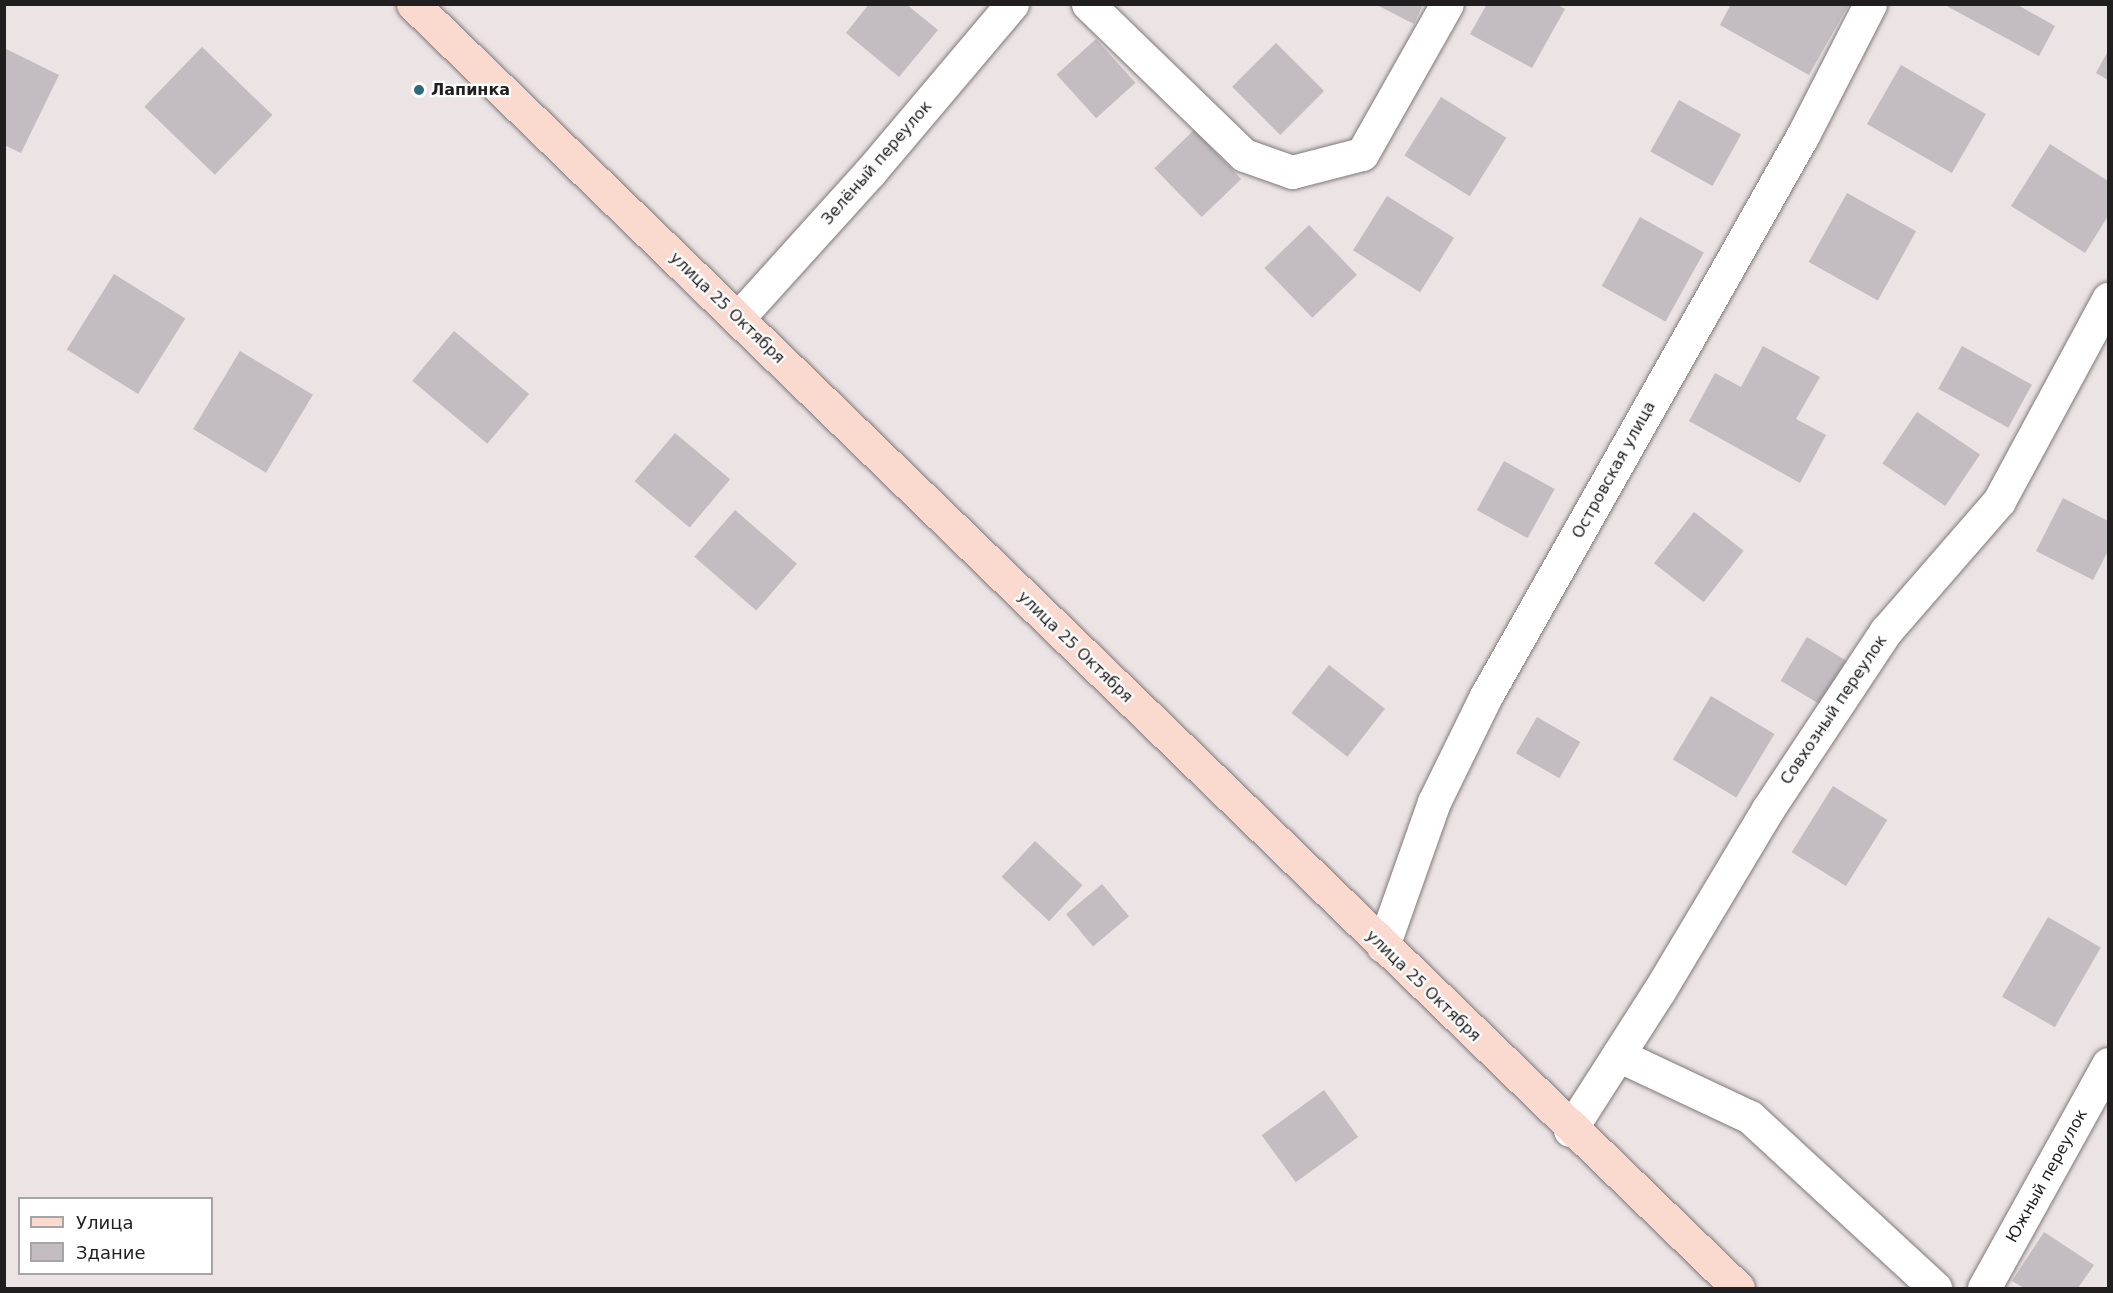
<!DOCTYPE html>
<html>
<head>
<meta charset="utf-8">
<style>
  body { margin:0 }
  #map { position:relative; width:2113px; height:1293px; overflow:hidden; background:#ebe3e4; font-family:"DejaVu Sans",sans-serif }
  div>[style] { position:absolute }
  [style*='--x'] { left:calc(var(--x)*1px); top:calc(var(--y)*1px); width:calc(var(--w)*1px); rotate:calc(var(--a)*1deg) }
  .building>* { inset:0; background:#c3bdc1; transform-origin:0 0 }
  .roads { filter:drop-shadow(0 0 2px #80797a) drop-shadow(0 0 2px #80797a) }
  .minor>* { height:33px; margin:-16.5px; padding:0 16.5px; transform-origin:16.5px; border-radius:16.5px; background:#fff }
  .major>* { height:33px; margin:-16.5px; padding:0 16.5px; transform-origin:16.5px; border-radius:16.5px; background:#fadacf }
  .dots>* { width:16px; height:16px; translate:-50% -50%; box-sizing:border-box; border:3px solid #fff; border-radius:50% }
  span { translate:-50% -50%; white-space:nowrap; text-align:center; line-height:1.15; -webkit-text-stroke:4.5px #fff; paint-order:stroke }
  .poi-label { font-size:16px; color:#201e1e; font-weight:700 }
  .left { translate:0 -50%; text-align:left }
  .street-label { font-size:16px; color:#201e1e }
  .frame { position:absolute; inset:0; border:6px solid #201e1e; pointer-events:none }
  .legend { position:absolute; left:18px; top:1197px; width:195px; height:78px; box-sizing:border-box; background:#fff; border:2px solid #a6a5a5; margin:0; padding:8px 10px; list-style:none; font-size:18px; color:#201e1e }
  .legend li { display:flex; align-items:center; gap:12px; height:30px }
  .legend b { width:30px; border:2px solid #a6a5a5 }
</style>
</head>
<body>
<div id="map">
  <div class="building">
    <div style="clip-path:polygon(869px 4px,906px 4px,938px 30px,899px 77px,846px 33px)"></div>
    <div style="clip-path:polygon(1375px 4px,1423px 4px,1414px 24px)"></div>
    <div style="clip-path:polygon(1487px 4px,1556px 4px,1565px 9px,1532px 68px,1470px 34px)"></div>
    <div style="clip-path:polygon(1731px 4px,1849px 4px,1809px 75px,1720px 25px)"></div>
    <div style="clip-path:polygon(1943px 4px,2016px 4px,2055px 26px,2039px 56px)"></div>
    <div style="left:1096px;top:39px;width:59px;height:53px;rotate:48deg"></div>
    <div style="left:1276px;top:43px;width:68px;height:62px;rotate:45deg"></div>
    <div style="left:202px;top:47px;width:98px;height:83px;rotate:44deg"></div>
    <div style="clip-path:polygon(4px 48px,59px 75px,21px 153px,4px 145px)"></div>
    <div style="clip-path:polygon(2108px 51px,2108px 80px,2096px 73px)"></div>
    <div style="left:1901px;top:65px;width:98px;height:68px;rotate:30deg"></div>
    <div style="left:1441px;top:97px;width:77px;height:69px;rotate:32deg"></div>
    <div style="left:1679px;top:100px;width:71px;height:59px;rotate:29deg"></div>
    <div style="left:1194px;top:130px;width:68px;height:55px;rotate:46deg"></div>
    <div style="clip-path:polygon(2050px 144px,2108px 181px,2108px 216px,2085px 253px,2011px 206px)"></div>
    <div style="left:1847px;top:193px;width:79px;height:79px;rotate:29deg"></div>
    <div style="left:1387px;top:196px;width:79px;height:64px;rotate:32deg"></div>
    <div style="left:1640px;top:217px;width:73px;height:79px;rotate:29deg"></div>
    <div style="left:1309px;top:225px;width:69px;height:62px;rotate:46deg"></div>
    <div style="left:114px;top:274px;width:84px;height:89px;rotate:32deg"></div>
    <div style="left:454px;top:331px;width:98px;height:65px;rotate:40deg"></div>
    <div style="clip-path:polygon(1763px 346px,1820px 377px,1796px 419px,1826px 435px,1800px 483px,1689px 421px,1715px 373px,1741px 387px)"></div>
    <div style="left:1962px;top:346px;width:80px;height:49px;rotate:29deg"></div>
    <div style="left:240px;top:351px;width:85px;height:91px;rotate:31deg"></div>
    <div style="left:1917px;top:412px;width:76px;height:62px;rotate:34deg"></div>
    <div style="left:675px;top:433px;width:72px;height:63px;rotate:40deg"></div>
    <div style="left:1504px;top:461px;width:58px;height:56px;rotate:29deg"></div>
    <div style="clip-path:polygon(2063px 498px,2108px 521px,2108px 551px,2093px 580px,2036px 551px)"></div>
    <div style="left:735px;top:510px;width:82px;height:62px;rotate:41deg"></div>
    <div style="left:1694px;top:512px;width:63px;height:65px;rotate:38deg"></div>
    <div style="left:1807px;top:637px;width:51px;height:51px;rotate:31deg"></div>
    <div style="left:1329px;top:665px;width:71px;height:61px;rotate:38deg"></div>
    <div style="left:1711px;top:696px;width:74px;height:74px;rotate:31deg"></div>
    <div style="left:1537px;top:717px;width:50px;height:42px;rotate:30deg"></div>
    <div style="left:1833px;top:786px;width:64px;height:78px;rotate:32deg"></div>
    <div style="left:1035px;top:841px;width:65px;height:49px;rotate:43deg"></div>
    <div style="left:1102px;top:884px;width:42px;height:47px;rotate:50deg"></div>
    <div style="left:2048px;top:917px;width:61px;height:92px;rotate:30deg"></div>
    <div style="left:1324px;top:1090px;width:58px;height:77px;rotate:54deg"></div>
    <div style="clip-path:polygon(2044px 1232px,2094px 1265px,2078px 1288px,2024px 1288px,2012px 1281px)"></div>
  </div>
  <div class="roads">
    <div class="minor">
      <div style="--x:1088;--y:4;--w:217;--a:44.1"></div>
      <div style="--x:1244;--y:155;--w:51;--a:19.5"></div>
      <div style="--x:1292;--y:172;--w:72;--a:-14.4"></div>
      <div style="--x:1362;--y:154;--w:172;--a:-60.5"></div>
      <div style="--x:738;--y:318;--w:197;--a:-47.9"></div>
      <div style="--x:870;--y:172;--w:220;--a:-49.8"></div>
      <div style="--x:1383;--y:946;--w:153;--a:-70.5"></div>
      <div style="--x:1434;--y:802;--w:118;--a:-63.9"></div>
      <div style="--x:1486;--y:696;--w:644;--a:-60.53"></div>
      <div style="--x:1803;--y:135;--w:147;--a:-62.9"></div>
      <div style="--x:1618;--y:1055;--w:146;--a:25.2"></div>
      <div style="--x:1750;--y:1117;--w:252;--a:42.7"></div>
      <div style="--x:1570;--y:1130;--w:165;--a:-57.4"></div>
      <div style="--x:1659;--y:991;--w:212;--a:-59.1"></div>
      <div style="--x:1768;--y:809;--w:214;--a:-56.5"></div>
      <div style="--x:1886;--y:631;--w:172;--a:-49"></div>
      <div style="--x:1999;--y:501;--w:230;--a:-61.6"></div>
      <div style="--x:1984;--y:1288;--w:256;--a:-61"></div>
    </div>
    <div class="major">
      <div style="--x:413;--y:4;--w:1845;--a:44.1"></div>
    </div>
  </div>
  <div class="dots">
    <div style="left:419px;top:90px;background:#2c6a80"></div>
  </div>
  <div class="poi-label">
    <span class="left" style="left:431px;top:90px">Лапинка</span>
  </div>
  <div class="street-label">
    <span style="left:877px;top:163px;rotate:-49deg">Зелёный переулок</span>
    <span style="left:727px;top:308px;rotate:44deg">улица 25 Октября</span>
    <span style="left:1614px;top:470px;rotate:-61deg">Островская улица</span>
    <span style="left:1075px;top:647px;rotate:44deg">улица 25 Октября</span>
    <span style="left:1834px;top:710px;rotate:-56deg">Совхозный переулок</span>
    <span style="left:1423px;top:986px;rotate:44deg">улица 25 Октября</span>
    <span style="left:2047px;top:1176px;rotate:-61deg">Южный переулок</span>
  </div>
  <div class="frame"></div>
  <ul class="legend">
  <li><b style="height:8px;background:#fadacf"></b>Улица</li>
  <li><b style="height:16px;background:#c3bdc1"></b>Здание</li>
  </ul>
</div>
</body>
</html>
